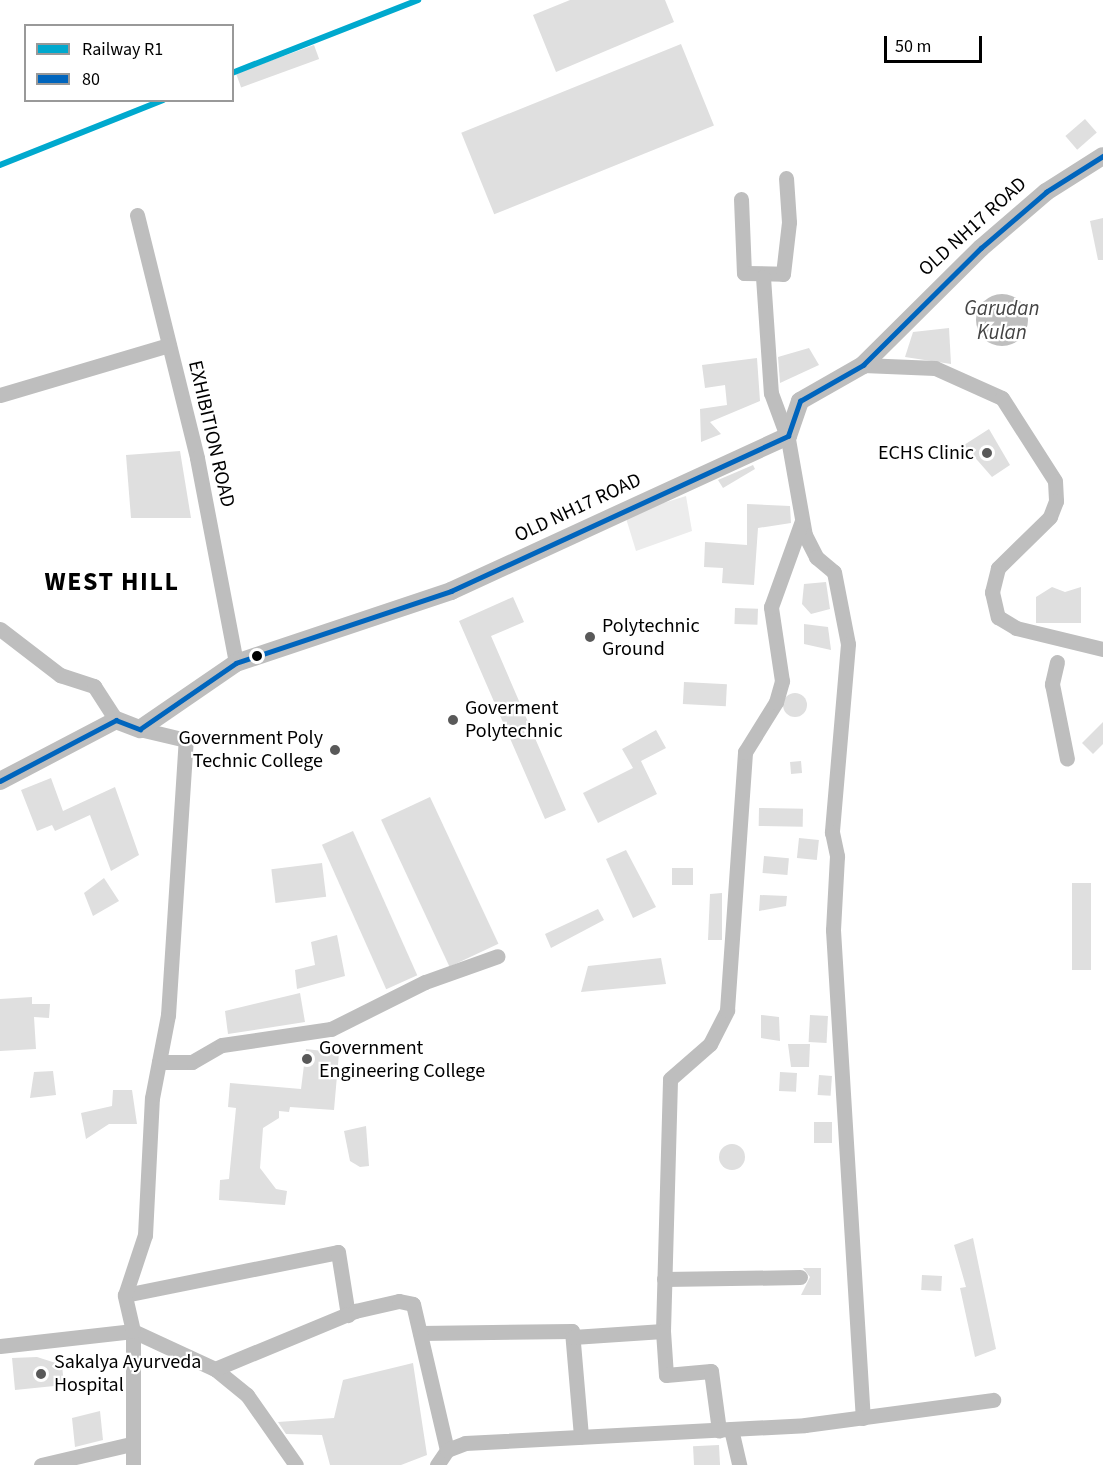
<!DOCTYPE html>
<html>
<head>
<meta charset="utf-8">
<style>
  body { margin:0 }
  #map { position:relative; width:1103px; height:1465px; overflow:hidden; background:#fff; font-family:"Source Sans 3",sans-serif }
  div>[style] { position:absolute }
  [style*='--x'] { left:calc(var(--x)*1px); top:calc(var(--y)*1px); width:calc(var(--w)*1px); rotate:calc(var(--a)*1deg) }
  .green>* { inset:0; background:#ececec }
  .water>* { inset:0; background:#bfbfbf }
  .round { border-radius:50% }
  .building>* { inset:0; background:#dfdfdf; transform-origin:0 0 }
  .minor>* { height:15px; margin:-7.5px; padding:0 7.5px; transform-origin:7.5px; border-radius:7.5px; background:#bebebe }
  .major>* { height:18px; margin:-9px; padding:0 9px; transform-origin:9px; border-radius:9px; background:#bebebe }
  .bus-1>* { height:4.5px; margin:-2.25px; padding:0 2.25px; transform-origin:2.25px; border-radius:2.25px; background:#0065bd }
  .rail-1>* { height:6px; margin:-3px; padding:0 3px; transform-origin:3px; border-radius:3px; background:#00a9ce }
  .dots>* { width:16px; height:16px; translate:-50% -50%; box-sizing:border-box; border:3px solid #fff; border-radius:50% }
  span { translate:-50% -50%; white-space:nowrap; text-align:center; line-height:1.15; -webkit-text-stroke:4.5px #fff; paint-order:stroke }
  .street-label { font-size:20px; color:#000 }
  .poi-label { font-size:20px; color:#000 }
  .right { translate:-100% -50%; text-align:right }
  .left { translate:0 -50%; text-align:left }
  .water-label { font-size:21px; color:#444; font-style:italic }
  .district-label { font-size:26px; color:#000; font-weight:700; letter-spacing:1.5px }
  .legend { position:absolute; left:24px; top:24px; width:210px; height:78px; box-sizing:border-box; background:#fff; border:2px solid #999; margin:0; padding:8px 10px; list-style:none; font-size:18px; color:#000 }
  .legend li { display:flex; align-items:center; gap:12px; height:30px }
  .legend b { width:30px; border:2px solid #999 }
  .scale { position:absolute; left:884px; top:36px; width:98px; height:27px; box-sizing:border-box; border:3px solid #000; border-top:0; padding-left:8px; font-size:18px; line-height:21px; white-space:nowrap; color:#000; -webkit-text-stroke:4px #fff; paint-order:stroke }
</style>
</head>
<body>
<div id="map">
  <div class="green">
    <div style="clip-path:polygon(686px 496px,692px 531px,636px 551px,625px 515px)"></div>
  </div>
  <div class="water">
    <div class="round" style="left:976px;top:294px;width:52px;height:52px"></div>
  </div>
  <div class="building">
    <div style="clip-path:polygon(570px 0,665px 0,674px 22px,556px 72px,533px 15px)"></div>
    <div style="left:681px;top:44px;width:88px;height:237px;rotate:68deg"></div>
    <div style="left:314px;top:45px;width:15px;height:83px;rotate:70deg"></div>
    <div style="left:1085px;top:119px;width:18px;height:26px;rotate:49deg"></div>
    <div style="clip-path:polygon(1103px 218px,1103px 260px,1098px 260px,1090px 221px)"></div>
    <div style="clip-path:polygon(949px 328px,951px 364px,905px 357px,913px 332px)"></div>
    <div style="clip-path:polygon(809px 348px,819px 365px,780px 383px,778px 357px)"></div>
    <div style="clip-path:polygon(757px 358px,760px 401px,710px 422px,721px 434px,701px 442px,700px 409px,727px 405px,725px 385px,705px 388px,702px 365px)"></div>
    <div style="clip-path:polygon(989px 429px,1010px 465px,992px 477px,964px 445px)"></div>
    <div style="clip-path:polygon(180px 451px,191px 518px,131px 518px,126px 455px)"></div>
    <div style="clip-path:polygon(753px 465px,755px 469px,723px 488px,718px 480px)"></div>
    <div style="clip-path:polygon(747px 504px,790px 506px,791px 523px,758px 528px,754px 585px,722px 583px,723px 568px,704px 567px,705px 542px,747px 545px)"></div>
    <div style="clip-path:polygon(826px 582px,830px 609px,811px 614px,802px 604px,804px 584px)"></div>
    <div style="clip-path:polygon(1052px 587px,1065px 592px,1081px 587px,1081px 623px,1036px 623px,1036px 597px)"></div>
    <div style="clip-path:polygon(513px 597px,524px 622px,491px 636px,566px 810px,545px 819px,459px 621px)"></div>
    <div style="left:735px;top:608px;width:23px;height:16px;rotate:2deg"></div>
    <div style="clip-path:polygon(804px 624px,828px 627px,831px 650px,804px 644px)"></div>
    <div style="left:684px;top:682px;width:43px;height:22px;rotate:3deg"></div>
    <div class="round" style="left:783px;top:693px;width:24px;height:24px"></div>
    <div style="clip-path:polygon(1103px 722px,1103px 744px,1093px 754px,1082px 743px)"></div>
    <div style="clip-path:polygon(656px 730px,666px 748px,641px 761px,657px 794px,598px 823px,583px 793px,633px 768px,622px 749px)"></div>
    <div style="left:801px;top:761px;width:12px;height:11px;rotate:85deg"></div>
    <div style="clip-path:polygon(51px 778px,63px 811px,115px 787px,139px 855px,111px 871px,90px 815px,55px 831px,52px 825px,37px 831px,21px 790px)"></div>
    <div style="left:430px;top:797px;width:162px;height:54px;rotate:65deg"></div>
    <div style="left:759px;top:808px;width:44px;height:18px;rotate:1deg"></div>
    <div style="left:353px;top:831px;width:158px;height:34px;rotate:66deg"></div>
    <div style="left:799px;top:838px;width:20px;height:20px;rotate:6deg"></div>
    <div style="clip-path:polygon(626px 850px,656px 907px,633px 918px,606px 859px)"></div>
    <div style="left:764px;top:856px;width:25px;height:17px;rotate:5deg"></div>
    <div style="left:322px;top:863px;width:34px;height:51px;rotate:83deg"></div>
    <div style="left:693px;top:868px;width:17px;height:21px;rotate:90deg"></div>
    <div style="clip-path:polygon(104px 878px,119px 901px,93px 916px,84px 893px)"></div>
    <div style="left:1072px;top:883px;width:19px;height:87px"></div>
    <div style="clip-path:polygon(722px 893px,722px 940px,708px 940px,710px 894px)"></div>
    <div style="clip-path:polygon(760px 895px,787px 896px,786px 906px,759px 911px)"></div>
    <div style="clip-path:polygon(598px 909px,604px 920px,551px 948px,545px 934px)"></div>
    <div style="clip-path:polygon(337px 935px,345px 976px,297px 989px,295px 970px,315px 965px,311px 942px)"></div>
    <div style="clip-path:polygon(661px 958px,666px 984px,581px 992px,588px 966px)"></div>
    <div style="clip-path:polygon(300px 993px,305px 1022px,228px 1034px,225px 1011px)"></div>
    <div style="clip-path:polygon(32px 997px,32px 1004px,50px 1004px,49px 1018px,34px 1017px,36px 1049px,0 1051px,0 999px)"></div>
    <div style="clip-path:polygon(761px 1015px,779px 1017px,780px 1041px,761px 1038px)"></div>
    <div style="left:810px;top:1015px;width:18px;height:27px;rotate:3deg"></div>
    <div style="clip-path:polygon(788px 1044px,810px 1044px,809px 1067px,791px 1067px)"></div>
    <div style="clip-path:polygon(306px 1049px,339px 1053px,334px 1110px,290px 1107px,289px 1112px,279px 1111px,279px 1118px,263px 1128px,260px 1168px,276px 1189px,287px 1191px,285px 1205px,219px 1200px,220px 1180px,229px 1179px,236px 1108px,228px 1107px,230px 1083px,301px 1089px)"></div>
    <div style="clip-path:polygon(53px 1071px,56px 1095px,30px 1098px,34px 1072px)"></div>
    <div style="left:780px;top:1072px;width:17px;height:19px;rotate:3deg"></div>
    <div style="left:819px;top:1075px;width:13px;height:20px;rotate:4deg"></div>
    <div style="clip-path:polygon(113px 1090px,132px 1090px,137px 1124px,109px 1124px,86px 1139px,81px 1113px,112px 1106px)"></div>
    <div style="left:814px;top:1122px;width:18px;height:21px"></div>
    <div style="clip-path:polygon(366px 1126px,369px 1166px,360px 1167px,350px 1161px,344px 1131px)"></div>
    <div class="round" style="left:719px;top:1144px;width:26px;height:26px"></div>
    <div style="clip-path:polygon(973px 1238px,996px 1349px,975px 1357px,960px 1288px,966px 1287px,954px 1245px)"></div>
    <div style="clip-path:polygon(803px 1268px,821px 1268px,821px 1295px,801px 1295px,810px 1277px)"></div>
    <div style="left:922px;top:1275px;width:20px;height:15px;rotate:3deg"></div>
    <div style="clip-path:polygon(37px 1357px,62px 1365px,64px 1385px,15px 1390px,12px 1358px)"></div>
    <div style="clip-path:polygon(413px 1363px,427px 1455px,401px 1465px,330px 1465px,322px 1435px,286px 1434px,278px 1422px,334px 1418px,343px 1380px)"></div>
    <div style="clip-path:polygon(100px 1411px,103px 1440px,75px 1447px,72px 1418px)"></div>
    <div style="left:719px;top:1445px;width:20px;height:26px;rotate:87deg"></div>
  </div>
  <div class="minor">
    <div style="--x:741;--y:199;--w:74;--a:87.7"></div>
    <div style="--x:744;--y:273;--w:39;--a:1"></div>
    <div style="--x:783;--y:274;--w:52;--a:-83.4"></div>
    <div style="--x:789;--y:222;--w:44;--a:-93.9"></div>
    <div style="--x:137;--y:215;--w:250;--a:76.1"></div>
    <div style="--x:197;--y:458;--w:209;--a:79.2"></div>
    <div style="--x:763;--y:277;--w:116;--a:86.1"></div>
    <div style="--x:771;--y:393;--w:49;--a:69.7"></div>
    <div style="--x:788;--y:439;--w:97;--a:80"></div>
    <div style="--x:805;--y:535;--w:25;--a:63"></div>
    <div style="--x:816;--y:557;--w:23;--a:40"></div>
    <div style="--x:834;--y:572;--w:73;--a:79"></div>
    <div style="--x:848;--y:644;--w:189;--a:94.9"></div>
    <div style="--x:832;--y:832;--w:25;--a:78"></div>
    <div style="--x:837;--y:856;--w:74;--a:93.1"></div>
    <div style="--x:833;--y:930;--w:489;--a:86.5"></div>
    <div style="--x:863;--y:365;--w:72;--a:2.4"></div>
    <div style="--x:935;--y:368;--w:73;--a:24.1"></div>
    <div style="--x:1002;--y:398;--w:98;--a:57.4"></div>
    <div style="--x:1055;--y:481;--w:20;--a:87"></div>
    <div style="--x:1056;--y:501;--w:17;--a:111"></div>
    <div style="--x:1050;--y:517;--w:73;--a:135.6"></div>
    <div style="--x:998;--y:568;--w:25;--a:104"></div>
    <div style="--x:992;--y:592;--w:26;--a:77"></div>
    <div style="--x:998;--y:617;--w:21;--a:31"></div>
    <div style="--x:1016;--y:628;--w:89;--a:13.6"></div>
    <div style="--x:0;--y:395;--w:176;--a:-16.5"></div>
    <div style="--x:0;--y:629;--w:76;--a:37.5"></div>
    <div style="--x:60;--y:675;--w:36;--a:18"></div>
    <div style="--x:94;--y:686;--w:40;--a:57.1"></div>
    <div style="--x:1057;--y:662;--w:23;--a:103"></div>
    <div style="--x:1052;--y:684;--w:76;--a:78.7"></div>
    <div style="--x:159;--y:1062;--w:33;--a:0"></div>
    <div style="--x:192;--y:1062;--w:34;--a:-30"></div>
    <div style="--x:222;--y:1045;--w:110;--a:-8.4"></div>
    <div style="--x:331;--y:1029;--w:105;--a:-26.6"></div>
    <div style="--x:425;--y:982;--w:77;--a:-19.6"></div>
    <div style="--x:664;--y:1279;--w:136;--a:-0.8"></div>
    <div style="--x:125;--y:1295;--w:217;--a:-11.4"></div>
    <div style="--x:338;--y:1252;--w:64;--a:81"></div>
    <div style="--x:663;--y:1331;--w:252;--a:-88.4"></div>
    <div style="--x:670;--y:1079;--w:53;--a:-41.2"></div>
    <div style="--x:710;--y:1044;--w:38;--a:-63"></div>
    <div style="--x:727;--y:1010;--w:259;--a:-86"></div>
    <div style="--x:745;--y:752;--w:59;--a:-58.2"></div>
    <div style="--x:776;--y:702;--w:22;--a:-74"></div>
    <div style="--x:782;--y:681;--w:75;--a:-98.5"></div>
    <div style="--x:771;--y:607;--w:91;--a:-70.2"></div>
    <div style="--x:420;--y:1333;--w:152;--a:-0.8"></div>
    <div style="--x:572;--y:1331;--w:106;--a:85.1"></div>
    <div style="--x:573;--y:1337;--w:90;--a:-3.8"></div>
    <div style="--x:663;--y:1331;--w:44;--a:86.1"></div>
    <div style="--x:666;--y:1375;--w:45;--a:-5.1"></div>
    <div style="--x:711;--y:1371;--w:60;--a:82.3"></div>
    <div style="--x:0;--y:1346;--w:134;--a:-6.4"></div>
    <div style="--x:133;--y:1331;--w:90;--a:24.9"></div>
    <div style="--x:215;--y:1369;--w:41;--a:39.1"></div>
    <div style="--x:247;--y:1395;--w:85;--a:55"></div>
    <div style="--x:215;--y:1369;--w:152;--a:-22.5"></div>
    <div style="--x:355;--y:1311;--w:45;--a:-12.8"></div>
    <div style="--x:399;--y:1301;--w:14;--a:12"></div>
    <div style="--x:413;--y:1304;--w:150;--a:76.9"></div>
    <div style="--x:731;--y:1429;--w:37;--a:77"></div>
    <div style="--x:41;--y:1465;--w:92;--a:-13.1"></div>
    <div style="--x:133;--y:1465;--w:134;--a:-90"></div>
    <div style="--x:133;--y:1331;--w:37;--a:-103"></div>
    <div style="--x:125;--y:1295;--w:63;--a:-71.6"></div>
    <div style="--x:145;--y:1235;--w:137;--a:-87.1"></div>
    <div style="--x:152;--y:1098;--w:85;--a:-79.1"></div>
    <div style="--x:168;--y:1015;--w:276;--a:-86.3"></div>
    <div style="--x:186;--y:740;--w:47;--a:-166.6"></div>
    <div style="--x:437;--y:1465;--w:18;--a:-56"></div>
    <div style="--x:447;--y:1450;--w:19;--a:-21"></div>
    <div style="--x:465;--y:1443;--w:340;--a:-3"></div>
    <div style="--x:805;--y:1425;--w:190;--a:-7.6"></div>
  </div>
  <div class="major">
    <div style="--x:0;--y:781;--w:131;--a:-27.7"></div>
    <div style="--x:116;--y:720;--w:26;--a:21"></div>
    <div style="--x:140;--y:729;--w:116;--a:-34.5"></div>
    <div style="--x:236;--y:663;--w:227;--a:-18.5"></div>
    <div style="--x:451;--y:591;--w:371;--a:-24.7"></div>
    <div style="--x:788;--y:436;--w:37;--a:-71"></div>
    <div style="--x:800;--y:401;--w:73;--a:-29.7"></div>
    <div style="--x:863;--y:365;--w:166;--a:-44.8"></div>
    <div style="--x:981;--y:248;--w:86;--a:-40.7"></div>
    <div style="--x:1046;--y:192;--w:67;--a:-32.3"></div>
  </div>
  <div class="bus-1">
    <div style="--x:0;--y:781;--w:131;--a:-27.7"></div>
    <div style="--x:116;--y:720;--w:26;--a:21"></div>
    <div style="--x:140;--y:729;--w:116;--a:-34.5"></div>
    <div style="--x:236;--y:663;--w:227;--a:-18.5"></div>
    <div style="--x:451;--y:591;--w:371;--a:-24.7"></div>
    <div style="--x:788;--y:436;--w:37;--a:-71"></div>
    <div style="--x:800;--y:401;--w:73;--a:-29.7"></div>
    <div style="--x:863;--y:365;--w:166;--a:-44.8"></div>
    <div style="--x:981;--y:248;--w:86;--a:-40.7"></div>
    <div style="--x:1046;--y:192;--w:67;--a:-32.3"></div>
  </div>
  <div class="rail-1">
    <div style="--x:232;--y:73;--w:200;--a:-21.4"></div>
    <div style="--x:0;--y:165;--w:175;--a:-21.7"></div>
  </div>
  <div class="dots">
    <div style="left:987px;top:453px;background:#595959"></div>
    <div style="left:590px;top:637px;background:#595959"></div>
    <div style="left:257px;top:656px;background:#000"></div>
    <div style="left:453px;top:720px;background:#595959"></div>
    <div style="left:335px;top:750px;background:#595959"></div>
    <div style="left:307px;top:1059px;background:#595959"></div>
    <div style="left:41px;top:1374px;background:#595959"></div>
  </div>
  <div class="street-label">
    <span style="left:973px;top:227px;rotate:-42deg">OLD NH17 ROAD</span>
    <span style="left:211px;top:434px;rotate:77deg">EXHIBITION ROAD</span>
    <span style="left:578px;top:508px;rotate:-25deg">OLD NH17 ROAD</span>
  </div>
  <div class="poi-label">
    <span class="right" style="left:974px;top:453px">ECHS Clinic</span>
    <span class="left" style="left:602px;top:638px">Polytechnic<br>Ground</span>
    <span class="left" style="left:465px;top:720px">Goverment<br>Polytechnic</span>
    <span class="right" style="left:323px;top:750px">Government Poly<br>Technic College</span>
    <span class="left" style="left:319px;top:1060px">Government<br>Engineering College</span>
    <span class="left" style="left:54px;top:1374px">Sakalya Ayurveda<br>Hospital</span>
  </div>
  <div class="water-label">
    <span style="left:1002px;top:320px">Garudan<br>Kulan</span>
  </div>
  <div class="district-label">
    <span style="left:112px;top:582px">WEST HILL</span>
  </div>
  <ul class="legend">
  <li><b style="height:8px;background:#00a9ce"></b>Railway R1</li>
  <li><b style="height:8px;background:#0065bd"></b>80</li>
  </ul>
  <div class="scale">50 m</div>
</div>
</body>
</html>
